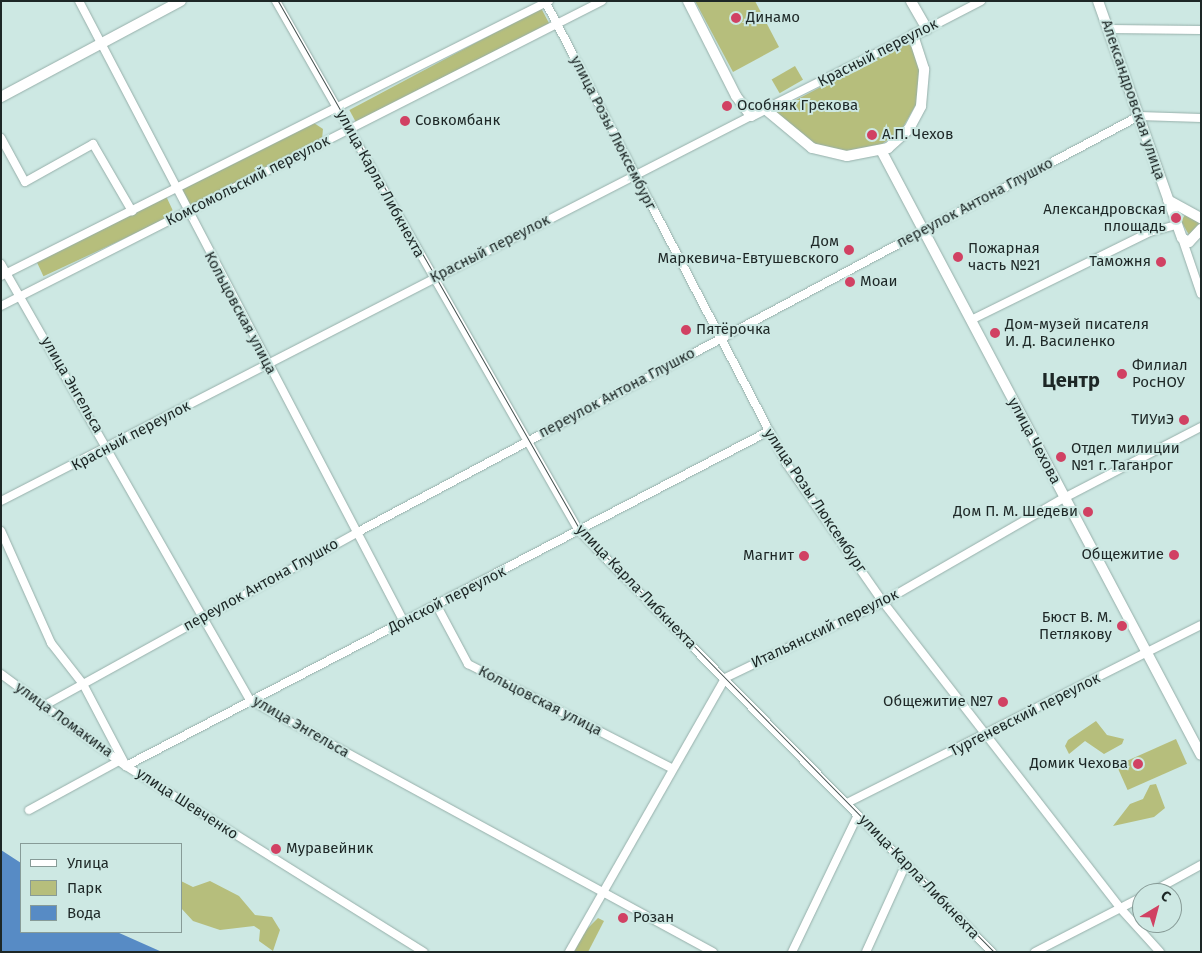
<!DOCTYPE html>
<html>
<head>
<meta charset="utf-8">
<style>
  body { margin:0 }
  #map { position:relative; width:1202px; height:953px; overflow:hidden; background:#cde8e3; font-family:"Fira Sans",sans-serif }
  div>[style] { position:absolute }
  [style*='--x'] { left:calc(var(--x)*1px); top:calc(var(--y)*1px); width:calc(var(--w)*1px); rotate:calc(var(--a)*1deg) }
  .green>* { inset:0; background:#b6be7c; transform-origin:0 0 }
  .water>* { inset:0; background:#578bc5 }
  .roads { filter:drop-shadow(0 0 1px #96afaa) drop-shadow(0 0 1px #96afaa) }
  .minor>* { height:8px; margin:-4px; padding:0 4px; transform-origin:4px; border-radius:4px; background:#fff }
  .major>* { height:10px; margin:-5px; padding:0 5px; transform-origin:5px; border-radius:5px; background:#fff }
  .tram>* { height:1px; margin:-0.5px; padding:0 0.5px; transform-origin:0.5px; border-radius:0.5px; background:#43514f }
  .dots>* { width:14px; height:14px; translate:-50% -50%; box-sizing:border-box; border:2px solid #cde8e3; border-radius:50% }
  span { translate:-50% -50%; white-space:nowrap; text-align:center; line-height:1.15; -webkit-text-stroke:4px #cde8e3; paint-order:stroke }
  .poi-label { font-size:15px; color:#1d2726 }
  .left { translate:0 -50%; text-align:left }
  .right { translate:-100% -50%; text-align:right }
  .street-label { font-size:15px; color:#1d2726 }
  .district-label { font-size:20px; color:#1d2726; font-weight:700 }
  .frame { position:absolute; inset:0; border:2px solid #1d2726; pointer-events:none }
  .legend { position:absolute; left:20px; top:843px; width:162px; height:90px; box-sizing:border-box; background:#cde8e3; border:1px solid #879b97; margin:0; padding:6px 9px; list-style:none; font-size:15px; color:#1d2726 }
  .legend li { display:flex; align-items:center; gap:10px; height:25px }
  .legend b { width:25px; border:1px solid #879b97 }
  .north { position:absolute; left:1132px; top:883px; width:50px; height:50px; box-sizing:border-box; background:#cde8e3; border:1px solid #879b97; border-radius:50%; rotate:37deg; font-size:14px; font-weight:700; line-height:20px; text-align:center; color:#1d2726 }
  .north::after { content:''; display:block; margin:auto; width:18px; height:22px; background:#d14163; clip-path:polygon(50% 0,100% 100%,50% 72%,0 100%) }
</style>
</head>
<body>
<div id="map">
  <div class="green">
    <div style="clip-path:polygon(695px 1px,755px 1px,779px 47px,733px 72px)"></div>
    <div style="left:541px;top:8px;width:19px;height:217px;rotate:62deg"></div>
    <div style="clip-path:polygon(906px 42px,914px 49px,921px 74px,918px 101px,902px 129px,877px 148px,846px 154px,816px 147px,775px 111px)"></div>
    <div style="left:795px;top:66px;width:16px;height:27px;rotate:60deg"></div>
    <div style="clip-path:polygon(314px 123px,323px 129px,322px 139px,191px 207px,181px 188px)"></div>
    <div style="left:166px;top:196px;width:21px;height:145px;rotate:65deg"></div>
    <div style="clip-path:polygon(1185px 215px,1200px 223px,1189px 235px,1181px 221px)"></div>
    <div style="clip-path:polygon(1096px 721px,1107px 735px,1124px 739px,1122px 744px,1104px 754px,1085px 741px,1069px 754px,1065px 746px,1068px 740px)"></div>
    <div style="left:1176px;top:739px;width:27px;height:65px;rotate:66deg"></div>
    <div style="clip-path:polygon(1156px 784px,1165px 808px,1154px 817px,1113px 826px,1130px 804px,1143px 799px,1150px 785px)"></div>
    <div style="clip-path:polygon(181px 881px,193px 887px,210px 881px,239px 896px,255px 915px,272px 917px,280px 930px,273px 951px,259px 941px,260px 930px,254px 926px,220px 930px,193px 921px,181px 908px)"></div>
    <div style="clip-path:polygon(598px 918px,604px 921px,588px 952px,574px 952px,583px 933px)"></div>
  </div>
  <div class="water">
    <div style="clip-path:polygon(1px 850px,21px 863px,21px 932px,117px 932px,162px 952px,1px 952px)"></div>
  </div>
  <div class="roads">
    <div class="minor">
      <div style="--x:79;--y:1;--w:701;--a:62.37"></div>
      <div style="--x:276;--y:1;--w:610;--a:60.24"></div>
      <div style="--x:579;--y:531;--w:590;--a:45.55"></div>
      <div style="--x:545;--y:1;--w:521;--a:62.45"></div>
      <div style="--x:786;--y:463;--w:169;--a:55.1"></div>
      <div style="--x:883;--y:602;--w:388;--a:52.2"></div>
      <div style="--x:1121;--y:909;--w:58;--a:47.8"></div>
      <div style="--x:927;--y:29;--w:61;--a:-27.4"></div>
      <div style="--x:1109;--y:29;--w:92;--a:0.6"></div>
      <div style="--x:765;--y:109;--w:165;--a:-26.6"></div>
      <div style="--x:1;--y:138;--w:50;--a:61.4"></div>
      <div style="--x:25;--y:182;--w:78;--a:-29.2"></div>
      <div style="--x:93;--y:144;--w:78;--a:59.8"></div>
      <div style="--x:1182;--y:238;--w:59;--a:71.3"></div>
      <div style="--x:1;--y:264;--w:502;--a:60.27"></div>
      <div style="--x:250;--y:700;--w:527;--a:28.56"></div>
      <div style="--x:1;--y:276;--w:613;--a:-26.65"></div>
      <div style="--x:1;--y:306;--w:674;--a:-26.91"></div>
      <div style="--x:971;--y:320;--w:199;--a:-26.2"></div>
      <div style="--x:1150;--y:232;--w:28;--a:-15"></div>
      <div style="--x:1;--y:501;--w:843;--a:-27.17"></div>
      <div style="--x:1;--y:531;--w:123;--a:65.9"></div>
      <div style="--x:51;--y:643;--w:52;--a:52"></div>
      <div style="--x:83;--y:684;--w:90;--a:62.3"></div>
      <div style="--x:437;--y:606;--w:66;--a:61.9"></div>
      <div style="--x:468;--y:664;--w:228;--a:27.1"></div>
      <div style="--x:1;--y:674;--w:155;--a:36.4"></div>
      <div style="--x:126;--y:766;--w:351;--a:32"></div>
      <div style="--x:45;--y:705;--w:355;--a:-28.9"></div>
      <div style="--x:356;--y:533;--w:887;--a:-28.04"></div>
      <div style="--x:1139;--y:116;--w:62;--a:1.8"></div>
      <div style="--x:126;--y:766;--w:723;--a:-27.52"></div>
      <div style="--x:847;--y:803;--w:396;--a:-26.7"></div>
      <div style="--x:29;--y:810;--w:102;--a:-28.6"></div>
      <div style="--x:1150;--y:893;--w:58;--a:-28.8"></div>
      <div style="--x:569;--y:952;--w:315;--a:-60.3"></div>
      <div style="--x:725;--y:678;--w:175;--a:-25.7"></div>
      <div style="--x:883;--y:602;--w:209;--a:-29.9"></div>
      <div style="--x:1064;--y:498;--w:154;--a:-27.4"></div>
      <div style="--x:792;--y:952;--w:152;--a:-64.3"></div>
      <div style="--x:866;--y:952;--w:97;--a:-65.6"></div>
      <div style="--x:1035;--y:952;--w:120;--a:-27.2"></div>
    </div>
    <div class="major">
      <div style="--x:688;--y:1;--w:106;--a:63.2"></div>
      <div style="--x:736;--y:96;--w:25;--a:53"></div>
      <div style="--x:751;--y:116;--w:16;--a:-27"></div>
      <div style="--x:765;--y:109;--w:61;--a:39.7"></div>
      <div style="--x:812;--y:148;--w:36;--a:13"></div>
      <div style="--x:847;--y:156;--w:42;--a:-11"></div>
      <div style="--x:888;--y:148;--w:28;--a:-42"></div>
      <div style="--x:909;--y:129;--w:26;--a:-62"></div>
      <div style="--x:921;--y:106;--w:37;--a:-85"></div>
      <div style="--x:924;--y:69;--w:36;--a:-108"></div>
      <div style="--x:913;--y:35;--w:15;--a:-23"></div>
      <div style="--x:927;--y:29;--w:32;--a:-120"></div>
      <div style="--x:1098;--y:1;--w:251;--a:70.5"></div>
      <div style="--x:1182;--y:238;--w:8;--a:30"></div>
      <div style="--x:1189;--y:242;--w:18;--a:-47"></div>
      <div style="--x:1;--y:97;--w:204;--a:-28.1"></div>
      <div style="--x:882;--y:152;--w:682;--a:62.12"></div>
      <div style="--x:1168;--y:200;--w:38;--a:29"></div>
    </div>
  </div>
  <div class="tram">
    <div style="--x:278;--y:1;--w:609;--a:60.28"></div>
    <div style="--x:580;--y:530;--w:591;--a:45.55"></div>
  </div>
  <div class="dots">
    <div style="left:736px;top:18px;background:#d14163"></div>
    <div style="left:727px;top:106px;background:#d14163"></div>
    <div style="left:405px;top:121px;background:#d14163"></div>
    <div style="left:872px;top:135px;background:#d14163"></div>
    <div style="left:1176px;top:218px;background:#d14163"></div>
    <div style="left:849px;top:250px;background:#d14163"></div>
    <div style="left:958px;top:257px;background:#d14163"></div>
    <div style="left:1161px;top:262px;background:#d14163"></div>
    <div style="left:850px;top:282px;background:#d14163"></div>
    <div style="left:686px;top:330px;background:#d14163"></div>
    <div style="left:995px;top:333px;background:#d14163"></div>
    <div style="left:1122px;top:374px;background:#d14163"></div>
    <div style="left:1184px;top:420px;background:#d14163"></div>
    <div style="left:1061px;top:457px;background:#d14163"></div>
    <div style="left:1088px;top:512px;background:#d14163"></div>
    <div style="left:1174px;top:555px;background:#d14163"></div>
    <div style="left:804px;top:556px;background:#d14163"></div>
    <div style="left:1122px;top:626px;background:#d14163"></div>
    <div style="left:1003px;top:702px;background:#d14163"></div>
    <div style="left:1138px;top:764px;background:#d14163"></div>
    <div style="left:276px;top:849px;background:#d14163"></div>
    <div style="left:623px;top:918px;background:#d14163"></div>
  </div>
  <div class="poi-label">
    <span class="left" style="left:746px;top:18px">Динамо</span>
    <span class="left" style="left:737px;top:106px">Особняк Грекова</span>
    <span class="left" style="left:415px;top:121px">Совкомбанк</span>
    <span class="left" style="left:882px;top:135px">А.П. Чехов</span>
    <span class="right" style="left:1166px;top:218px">Александровская<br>площадь</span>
    <span class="right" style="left:839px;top:250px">Дом<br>Маркевича-Евтушевского</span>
    <span class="left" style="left:968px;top:257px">Пожарная<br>часть №21</span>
    <span class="right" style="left:1151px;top:262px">Таможня</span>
    <span class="left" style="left:860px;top:282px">Моаи</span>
    <span class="left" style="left:1005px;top:333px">Дом-музей писателя<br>И. Д. Василенко</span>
    <span class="left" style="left:696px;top:330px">Пятёрочка</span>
    <span class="left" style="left:1132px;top:374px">Филиал<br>РосНОУ</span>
    <span class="right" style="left:1174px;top:420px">ТИУиЭ</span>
    <span class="left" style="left:1071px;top:457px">Отдел милиции<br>№1 г. Таганрог</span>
    <span class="right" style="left:1078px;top:512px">Дом П. М. Шедеви</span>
    <span class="right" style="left:1164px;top:555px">Общежитие</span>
    <span class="right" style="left:794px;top:556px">Магнит</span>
    <span class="right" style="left:1112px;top:626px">Бюст В. М.<br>Петлякову</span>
    <span class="right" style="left:993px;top:702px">Общежитие №7</span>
    <span class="right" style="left:1128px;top:764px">Домик Чехова</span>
    <span class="left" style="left:286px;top:849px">Муравейник</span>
    <span class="left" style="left:633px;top:918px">Розан</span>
  </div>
  <div class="street-label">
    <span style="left:878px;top:53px;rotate:-27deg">Красный переулок</span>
    <span style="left:1133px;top:100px;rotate:71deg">Александровская улица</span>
    <span style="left:613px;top:133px;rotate:63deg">улица Розы Люксембург</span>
    <span style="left:248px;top:181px;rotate:-27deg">Комсомольский переулок</span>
    <span style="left:380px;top:184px;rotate:61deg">улица Карла Либкнехта</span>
    <span style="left:975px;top:203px;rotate:-28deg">переулок Антона Глушко</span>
    <span style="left:490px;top:249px;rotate:-27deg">Красный переулок</span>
    <span style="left:240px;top:313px;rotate:62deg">Кольцовская улица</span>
    <span style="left:72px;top:385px;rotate:60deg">улица Энгельса</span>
    <span style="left:617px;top:393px;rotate:-28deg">переулок Антона Глушко</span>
    <span style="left:131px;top:436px;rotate:-28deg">Красный переулок</span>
    <span style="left:1034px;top:441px;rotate:62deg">улица Чехова</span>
    <span style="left:815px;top:501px;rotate:56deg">улица Розы Люксембург</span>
    <span style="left:261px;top:585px;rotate:-29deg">переулок Антона Глушко</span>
    <span style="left:636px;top:587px;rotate:46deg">улица Карла Либкнехта</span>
    <span style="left:447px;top:600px;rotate:-27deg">Донской переулок</span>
    <span style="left:825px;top:629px;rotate:-26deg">Итальянский переулок</span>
    <span style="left:540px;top:701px;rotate:27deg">Кольцовская улица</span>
    <span style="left:1025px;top:715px;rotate:-27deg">Тургеневский переулок</span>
    <span style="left:64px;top:720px;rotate:36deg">улица Ломакина</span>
    <span style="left:301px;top:727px;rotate:30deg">улица Энгельса</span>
    <span style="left:187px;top:804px;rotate:33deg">улица Шевченко</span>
    <span style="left:919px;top:877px;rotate:46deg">улица Карла Либкнехта</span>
  </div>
  <div class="district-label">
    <span style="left:1071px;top:380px">Центр</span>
  </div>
  <div class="frame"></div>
  <ul class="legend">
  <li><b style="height:6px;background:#fff"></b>Улица</li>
  <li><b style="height:14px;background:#b6be7c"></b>Парк</li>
  <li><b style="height:14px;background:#578bc5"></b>Вода</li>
  </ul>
  <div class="north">С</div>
</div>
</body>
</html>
